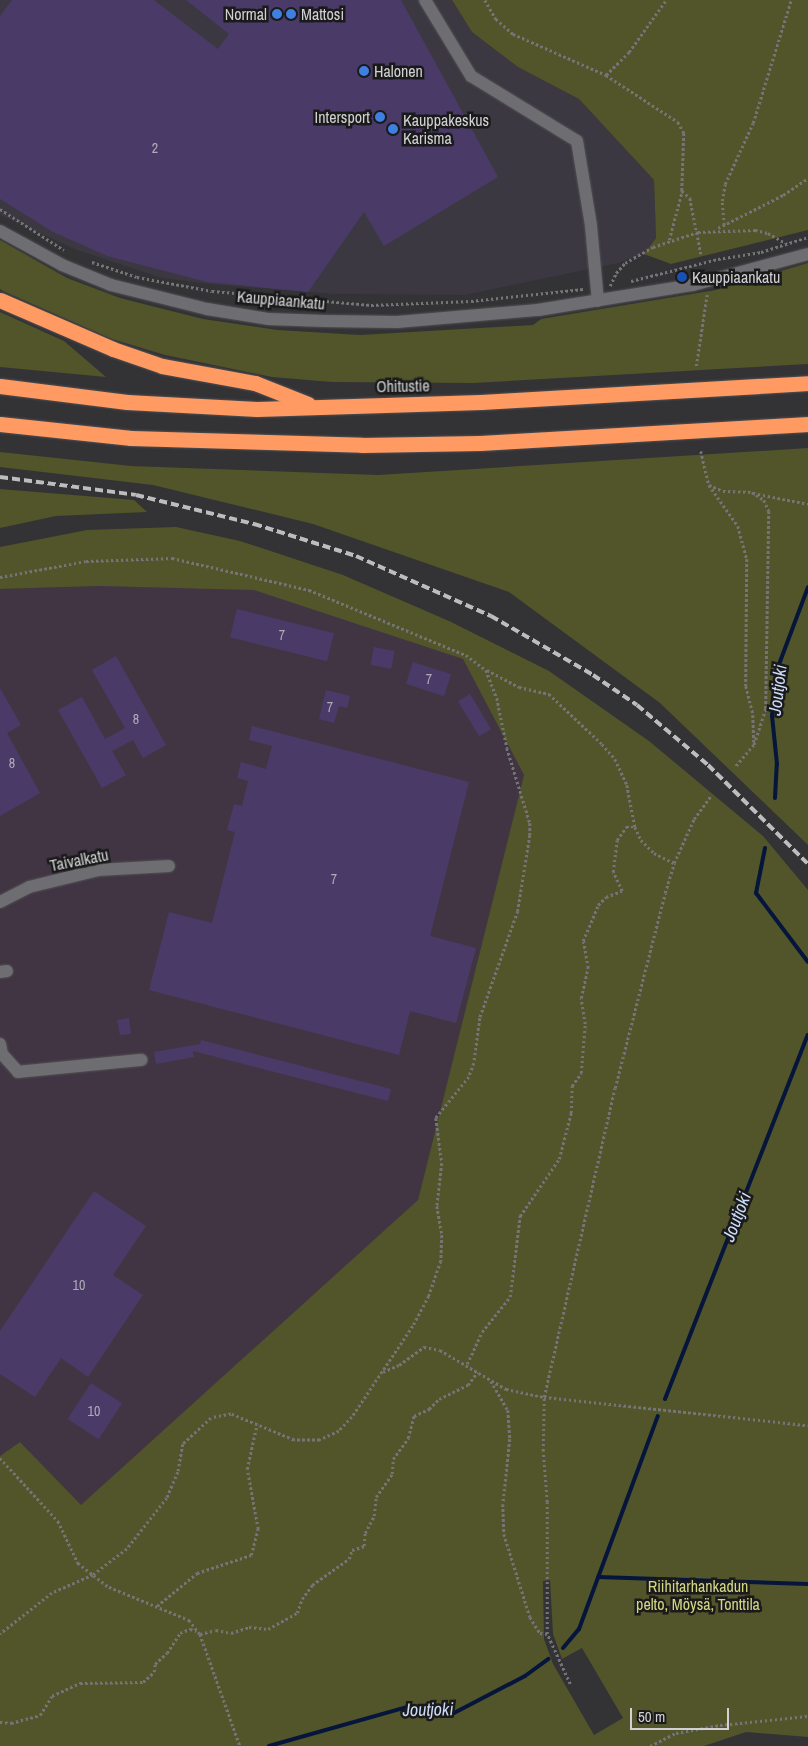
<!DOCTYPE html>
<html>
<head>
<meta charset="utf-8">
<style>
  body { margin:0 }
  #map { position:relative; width:808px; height:1746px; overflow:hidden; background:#333235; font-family:"Archivo Narrow",sans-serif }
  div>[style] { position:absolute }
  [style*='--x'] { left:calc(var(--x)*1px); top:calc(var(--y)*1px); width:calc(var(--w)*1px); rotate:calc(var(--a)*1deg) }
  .built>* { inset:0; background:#3b3841 }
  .industrial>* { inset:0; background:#413544 }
  .green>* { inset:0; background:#52542a }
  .stream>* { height:4px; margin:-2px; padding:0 2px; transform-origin:2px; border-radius:2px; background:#05153c }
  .building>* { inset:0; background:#4a3a68; transform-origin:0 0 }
  .path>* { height:2.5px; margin-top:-1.25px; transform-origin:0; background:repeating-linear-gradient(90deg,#757477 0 2.5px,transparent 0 5px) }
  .roads { filter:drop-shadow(0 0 1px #515154) drop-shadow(0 0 1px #515154) }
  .minor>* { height:12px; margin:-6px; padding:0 6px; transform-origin:6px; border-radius:6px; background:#6e6d71 }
  .highway>* { height:15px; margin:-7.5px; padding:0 7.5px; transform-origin:7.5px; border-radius:7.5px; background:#ff9b62 }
  .rail>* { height:4px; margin-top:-2px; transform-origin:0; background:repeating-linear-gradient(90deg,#bdbcbf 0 8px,transparent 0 12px) }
  .dots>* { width:14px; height:14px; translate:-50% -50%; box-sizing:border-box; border:2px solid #1a1a1b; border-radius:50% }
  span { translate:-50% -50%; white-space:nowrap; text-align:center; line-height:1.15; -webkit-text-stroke:5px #1a1a1b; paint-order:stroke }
  .number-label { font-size:14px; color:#afabb8 }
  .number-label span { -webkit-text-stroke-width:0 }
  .poi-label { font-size:16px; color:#d1d1d3 }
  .right { translate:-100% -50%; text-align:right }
  .left { translate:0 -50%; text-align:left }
  .street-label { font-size:16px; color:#d1d1d3 }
  .park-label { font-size:16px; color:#d2d782 }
  .water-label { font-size:18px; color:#ccdcf9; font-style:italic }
  .scale { position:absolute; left:630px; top:1708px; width:99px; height:22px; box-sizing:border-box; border:2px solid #d1d1d3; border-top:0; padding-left:6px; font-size:15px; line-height:18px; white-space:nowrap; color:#d1d1d3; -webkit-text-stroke:4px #1a1a1b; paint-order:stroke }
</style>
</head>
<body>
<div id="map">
  <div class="built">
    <div style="clip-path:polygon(0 0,452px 0,472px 32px,518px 67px,579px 99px,654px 180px,656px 238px,644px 254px,618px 263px,465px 295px,335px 294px,210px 284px,162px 278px,77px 250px,0 215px)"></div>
  </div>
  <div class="industrial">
    <div style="clip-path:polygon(100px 586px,273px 587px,463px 659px,524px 775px,418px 1200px,81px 1506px,20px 1442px,0 1456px,0 589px)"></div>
  </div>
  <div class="green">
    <div style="clip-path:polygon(452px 0,808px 0,808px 230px,671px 264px,644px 254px,656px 238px,654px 180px,579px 99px,518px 67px,472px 32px)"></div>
    <div style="clip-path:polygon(0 240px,67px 278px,120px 298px,203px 319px,278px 330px,360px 335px,533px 325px,541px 319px,716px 290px,808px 263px,808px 364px,473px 383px,332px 382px,272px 377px,165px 355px,112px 339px,3px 291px,0 289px)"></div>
    <div style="clip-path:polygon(0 312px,64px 341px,106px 377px,0 367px)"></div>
    <div style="clip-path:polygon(808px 448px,808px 845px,660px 703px,509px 592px,313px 524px,153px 485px,0 467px,0 452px,131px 466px,378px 475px)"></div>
    <div style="clip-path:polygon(0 489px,134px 500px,147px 512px,56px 516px,0 528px)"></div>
    <div style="clip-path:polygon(evenodd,176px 527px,240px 541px,343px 575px,449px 621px,549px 671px,649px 741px,763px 836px,808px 890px,808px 1737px,746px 1732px,704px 1746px,0 1746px,0 1456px,20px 1442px,81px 1505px,418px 1200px,524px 775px,463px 659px,254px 590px,100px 586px,0 589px,0 547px,87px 530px,176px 527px,550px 1580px,553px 1634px,562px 1659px,582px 1648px,623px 1718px,594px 1735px,553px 1664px,544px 1639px,543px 1581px,550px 1580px)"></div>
  </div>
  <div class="stream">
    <div style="--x:775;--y:798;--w:34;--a:-87"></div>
    <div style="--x:777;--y:764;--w:48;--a:-95.9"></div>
    <div style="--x:772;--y:716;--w:49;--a:-83"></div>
    <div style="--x:778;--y:667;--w:85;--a:-69.4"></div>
    <div style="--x:765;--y:848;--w:46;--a:101.3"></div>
    <div style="--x:756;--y:893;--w:86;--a:53"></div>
    <div style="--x:665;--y:1399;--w:391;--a:-68.6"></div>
    <div style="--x:598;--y:1577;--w:210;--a:1.9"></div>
    <div style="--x:563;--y:1648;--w:25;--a:-50"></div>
    <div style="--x:579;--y:1629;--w:227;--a:-69.7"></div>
    <div style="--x:269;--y:1746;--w:143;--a:-15.8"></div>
    <div style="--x:407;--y:1707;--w:47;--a:7.3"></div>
    <div style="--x:454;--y:1713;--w:80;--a:-27.5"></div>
    <div style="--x:525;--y:1676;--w:29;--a:-36"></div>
  </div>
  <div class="building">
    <div style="clip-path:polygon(12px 0,154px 0,218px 49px,229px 34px,186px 0,401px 0,498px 177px,384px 246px,364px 212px,308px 292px,207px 282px,107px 256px,53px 232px,0 199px,0 16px)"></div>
    <div style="left:237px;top:609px;width:100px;height:29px;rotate:14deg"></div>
    <div style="left:374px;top:647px;width:21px;height:18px;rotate:11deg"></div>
    <div style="clip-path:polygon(116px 656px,166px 745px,143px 758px,133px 740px,112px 751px,126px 775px,102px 788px,58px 710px,82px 697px,105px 739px,125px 728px,92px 670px)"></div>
    <div style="left:413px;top:662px;width:40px;height:23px;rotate:18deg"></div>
    <div style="clip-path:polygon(0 688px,21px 725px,7px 733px,40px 793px,0 816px)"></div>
    <div style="clip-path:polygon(326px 690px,350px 696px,347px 708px,339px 706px,334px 723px,319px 719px)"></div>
    <div style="left:470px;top:694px;width:41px;height:14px;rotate:59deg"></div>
    <div style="clip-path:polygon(252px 726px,469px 782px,430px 936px,476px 948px,456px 1023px,410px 1011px,399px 1055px,149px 990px,169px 912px,212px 923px,235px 832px,227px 830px,234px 804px,242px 806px,248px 781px,237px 778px,241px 762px,266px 769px,272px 746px,249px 740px)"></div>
    <div style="clip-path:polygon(129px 1018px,131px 1034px,120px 1035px,117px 1020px)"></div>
    <div style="clip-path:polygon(201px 1040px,391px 1089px,388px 1101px,193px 1051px,194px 1057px,156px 1064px,154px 1052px,200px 1044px)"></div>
    <div style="clip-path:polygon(94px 1191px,146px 1226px,113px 1275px,143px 1295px,88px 1377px,61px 1358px,35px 1397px,0 1374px,0 1331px)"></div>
    <div style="left:91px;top:1383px;width:37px;height:43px;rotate:33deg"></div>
  </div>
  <div class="path">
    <div style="--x:485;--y:0;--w:22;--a:60"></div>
    <div style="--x:496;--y:19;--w:23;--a:41"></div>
    <div style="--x:513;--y:34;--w:102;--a:23.8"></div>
    <div style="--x:606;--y:75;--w:86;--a:33.1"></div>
    <div style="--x:678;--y:122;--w:13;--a:61"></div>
    <div style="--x:684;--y:133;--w:58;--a:92"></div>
    <div style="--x:682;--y:191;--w:11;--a:41"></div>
    <div style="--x:690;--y:198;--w:57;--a:78.9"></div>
    <div style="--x:606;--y:75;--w:33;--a:-45"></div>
    <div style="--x:629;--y:52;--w:64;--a:-54.6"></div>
    <div style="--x:0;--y:209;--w:76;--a:32.6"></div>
    <div style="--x:724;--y:225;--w:24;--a:-95"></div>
    <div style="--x:722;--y:201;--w:17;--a:-80"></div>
    <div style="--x:725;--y:184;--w:67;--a:-65.3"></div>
    <div style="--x:753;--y:123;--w:129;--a:-72.8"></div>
    <div style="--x:718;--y:228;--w:73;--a:-26.9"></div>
    <div style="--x:783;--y:195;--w:30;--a:-34"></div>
    <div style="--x:669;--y:240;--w:51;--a:-75.1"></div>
    <div style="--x:92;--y:262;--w:47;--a:18.4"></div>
    <div style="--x:137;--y:277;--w:76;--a:10.6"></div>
    <div style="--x:212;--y:291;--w:160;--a:5"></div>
    <div style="--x:371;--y:305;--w:100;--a:-2.3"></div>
    <div style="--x:471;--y:301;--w:113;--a:-6.1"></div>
    <div style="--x:631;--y:281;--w:90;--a:-14.2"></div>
    <div style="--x:718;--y:259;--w:44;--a:-9.2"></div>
    <div style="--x:761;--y:252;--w:49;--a:-17.7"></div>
    <div style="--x:610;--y:286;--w:14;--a:-65"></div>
    <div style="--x:616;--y:273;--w:13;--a:-48"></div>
    <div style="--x:625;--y:263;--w:32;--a:-30"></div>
    <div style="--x:653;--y:247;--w:47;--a:-18.4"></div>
    <div style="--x:698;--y:232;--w:57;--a:-2"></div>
    <div style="--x:755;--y:230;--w:13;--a:13"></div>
    <div style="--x:768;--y:233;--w:22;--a:30"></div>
    <div style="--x:696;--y:366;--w:72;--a:-81.2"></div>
    <div style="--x:701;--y:451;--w:35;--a:77"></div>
    <div style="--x:709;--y:485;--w:50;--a:54.7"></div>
    <div style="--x:738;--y:526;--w:34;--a:75"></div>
    <div style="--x:747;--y:559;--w:127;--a:90.5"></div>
    <div style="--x:746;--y:686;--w:30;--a:76"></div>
    <div style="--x:753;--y:715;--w:27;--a:88"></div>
    <div style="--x:709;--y:485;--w:15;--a:23"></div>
    <div style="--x:723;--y:491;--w:29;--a:2"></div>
    <div style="--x:752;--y:492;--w:14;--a:34"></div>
    <div style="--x:764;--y:500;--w:12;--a:66"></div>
    <div style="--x:769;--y:511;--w:198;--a:90.9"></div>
    <div style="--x:766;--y:709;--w:38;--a:108"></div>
    <div style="--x:754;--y:745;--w:30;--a:130"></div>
    <div style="--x:753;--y:493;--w:56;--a:11.3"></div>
    <div style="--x:0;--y:577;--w:87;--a:-10.5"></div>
    <div style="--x:86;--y:561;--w:86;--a:-2"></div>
    <div style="--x:172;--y:558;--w:141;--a:13.1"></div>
    <div style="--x:309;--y:590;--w:170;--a:22.5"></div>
    <div style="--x:466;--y:655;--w:25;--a:37"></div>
    <div style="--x:486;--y:670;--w:30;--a:69"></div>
    <div style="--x:497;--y:698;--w:51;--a:78.7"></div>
    <div style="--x:507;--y:748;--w:78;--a:73"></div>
    <div style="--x:530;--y:823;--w:12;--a:90"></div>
    <div style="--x:530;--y:835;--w:77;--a:99"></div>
    <div style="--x:518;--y:911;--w:114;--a:109.6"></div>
    <div style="--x:480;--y:1018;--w:45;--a:97.6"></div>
    <div style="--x:474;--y:1063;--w:15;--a:110"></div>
    <div style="--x:469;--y:1077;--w:53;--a:128.8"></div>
    <div style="--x:436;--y:1118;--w:45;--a:82.4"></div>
    <div style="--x:442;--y:1163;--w:43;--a:96.6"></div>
    <div style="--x:437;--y:1206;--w:29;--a:80"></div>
    <div style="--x:442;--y:1235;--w:26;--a:92"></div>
    <div style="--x:441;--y:1261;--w:37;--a:109"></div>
    <div style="--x:429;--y:1296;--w:34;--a:118"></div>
    <div style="--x:413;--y:1326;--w:110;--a:123.8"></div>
    <div style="--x:352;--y:1417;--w:19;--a:133"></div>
    <div style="--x:339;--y:1431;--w:21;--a:155"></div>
    <div style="--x:320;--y:1440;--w:26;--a:180"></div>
    <div style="--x:294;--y:1440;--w:68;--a:-157.6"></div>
    <div style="--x:231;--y:1414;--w:20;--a:169"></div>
    <div style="--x:211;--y:1418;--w:38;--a:137"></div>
    <div style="--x:183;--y:1444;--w:28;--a:100"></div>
    <div style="--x:178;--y:1472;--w:28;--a:113"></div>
    <div style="--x:167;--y:1498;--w:65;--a:128.1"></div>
    <div style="--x:127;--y:1549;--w:43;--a:142.6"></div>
    <div style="--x:93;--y:1575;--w:45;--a:156.3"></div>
    <div style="--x:52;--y:1593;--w:66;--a:141.7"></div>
    <div style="--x:487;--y:670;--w:36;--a:28"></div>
    <div style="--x:519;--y:687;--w:31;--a:13"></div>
    <div style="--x:549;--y:694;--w:73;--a:43.3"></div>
    <div style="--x:602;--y:744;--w:20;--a:49"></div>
    <div style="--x:615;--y:759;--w:29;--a:65"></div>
    <div style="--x:627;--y:785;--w:43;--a:79.2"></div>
    <div style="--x:635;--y:827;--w:14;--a:65"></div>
    <div style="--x:641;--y:840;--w:18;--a:45"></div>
    <div style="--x:654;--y:853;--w:22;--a:27"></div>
    <div style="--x:467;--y:1364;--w:35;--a:-65"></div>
    <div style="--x:482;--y:1332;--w:45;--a:-51.3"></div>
    <div style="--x:510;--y:1297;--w:82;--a:-83"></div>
    <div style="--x:520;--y:1216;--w:69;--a:-55.6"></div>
    <div style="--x:559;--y:1159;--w:48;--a:-75.4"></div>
    <div style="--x:571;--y:1113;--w:27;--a:-88"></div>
    <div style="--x:572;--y:1086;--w:16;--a:-55"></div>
    <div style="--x:581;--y:1073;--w:49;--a:-85.3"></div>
    <div style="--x:585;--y:1024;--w:26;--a:-99"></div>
    <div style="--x:581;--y:998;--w:31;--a:-77"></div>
    <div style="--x:588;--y:968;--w:27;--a:-100"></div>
    <div style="--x:583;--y:941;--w:39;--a:-67"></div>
    <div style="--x:598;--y:905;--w:11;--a:-45"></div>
    <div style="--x:606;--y:897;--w:17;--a:-21"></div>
    <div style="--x:622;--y:891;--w:21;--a:-115"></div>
    <div style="--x:613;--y:872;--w:32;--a:-83"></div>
    <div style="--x:617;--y:840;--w:16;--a:-55"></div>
    <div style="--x:626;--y:827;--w:9;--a:0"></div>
    <div style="--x:383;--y:1372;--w:17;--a:-24"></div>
    <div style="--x:399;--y:1365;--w:31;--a:-36"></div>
    <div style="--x:424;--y:1347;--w:16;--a:11"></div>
    <div style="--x:440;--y:1350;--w:77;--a:30.6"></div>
    <div style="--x:506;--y:1389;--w:39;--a:12"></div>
    <div style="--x:544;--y:1397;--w:265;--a:6.1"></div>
    <div style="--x:491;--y:1381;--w:34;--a:60"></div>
    <div style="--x:508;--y:1410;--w:29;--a:86"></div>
    <div style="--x:510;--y:1439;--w:65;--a:96.1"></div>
    <div style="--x:503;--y:1504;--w:30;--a:88"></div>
    <div style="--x:504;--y:1534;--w:87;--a:72.6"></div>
    <div style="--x:530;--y:1617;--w:19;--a:58"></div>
    <div style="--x:540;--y:1633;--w:7;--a:8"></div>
    <div style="--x:0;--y:1458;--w:86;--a:47.4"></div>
    <div style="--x:58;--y:1521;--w:47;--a:64.5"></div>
    <div style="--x:78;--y:1563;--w:39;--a:38"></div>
    <div style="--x:109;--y:1587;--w:87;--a:22.4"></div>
    <div style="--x:189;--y:1620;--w:18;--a:52"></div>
    <div style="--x:200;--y:1634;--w:119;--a:70.3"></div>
    <div style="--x:157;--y:1606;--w:52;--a:-39.5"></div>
    <div style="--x:197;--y:1573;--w:57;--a:-18.4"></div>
    <div style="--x:251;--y:1555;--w:27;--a:-75"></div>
    <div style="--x:258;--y:1529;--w:61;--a:-100.4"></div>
    <div style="--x:247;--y:1469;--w:46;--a:-77.5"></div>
    <div style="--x:200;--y:1634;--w:16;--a:-14"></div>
    <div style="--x:216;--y:1630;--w:15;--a:11"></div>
    <div style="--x:231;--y:1633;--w:19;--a:-18"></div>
    <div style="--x:249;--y:1627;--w:19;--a:6"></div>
    <div style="--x:268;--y:1629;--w:33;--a:-29"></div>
    <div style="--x:297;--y:1613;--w:15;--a:-70"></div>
    <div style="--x:302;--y:1599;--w:17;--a:-54"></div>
    <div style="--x:312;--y:1585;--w:45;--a:-35.1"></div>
    <div style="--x:349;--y:1559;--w:9;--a:-72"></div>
    <div style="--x:352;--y:1550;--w:13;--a:-18"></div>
    <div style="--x:364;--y:1546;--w:13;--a:-86"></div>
    <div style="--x:365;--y:1533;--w:19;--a:-62"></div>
    <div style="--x:374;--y:1516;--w:19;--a:-84"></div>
    <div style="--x:376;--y:1497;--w:28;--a:-55"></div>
    <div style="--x:392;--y:1474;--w:15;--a:-86"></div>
    <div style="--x:393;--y:1459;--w:26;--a:-54"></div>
    <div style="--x:408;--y:1438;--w:23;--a:-75"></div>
    <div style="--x:414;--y:1416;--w:17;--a:-25"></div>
    <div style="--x:429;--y:1409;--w:14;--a:-45"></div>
    <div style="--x:439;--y:1399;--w:32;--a:-26"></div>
    <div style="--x:468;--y:1385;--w:16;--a:-55"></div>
    <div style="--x:570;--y:1684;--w:55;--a:-114.7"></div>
    <div style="--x:547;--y:1634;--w:132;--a:-90"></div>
    <div style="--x:547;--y:1502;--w:51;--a:-94.5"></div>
    <div style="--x:543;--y:1451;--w:54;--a:-88.9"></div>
    <div style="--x:544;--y:1397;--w:317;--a:-77.1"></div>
    <div style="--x:615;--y:1088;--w:201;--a:-75.6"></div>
    <div style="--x:665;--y:893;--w:31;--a:-73"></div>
    <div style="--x:674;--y:863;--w:48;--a:-65.6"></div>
    <div style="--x:694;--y:819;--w:29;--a:-54"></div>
    <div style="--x:0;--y:1722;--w:11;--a:5"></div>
    <div style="--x:11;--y:1723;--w:30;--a:-15"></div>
    <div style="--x:40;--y:1715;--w:22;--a:-58"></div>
    <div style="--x:52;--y:1696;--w:31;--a:-25"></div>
    <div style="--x:80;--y:1683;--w:63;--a:-0.9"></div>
    <div style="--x:143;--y:1682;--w:15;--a:-42"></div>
    <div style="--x:154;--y:1672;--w:8;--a:-83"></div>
    <div style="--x:155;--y:1664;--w:16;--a:-43"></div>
    <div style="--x:167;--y:1653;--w:24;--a:-57"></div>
    <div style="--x:180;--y:1633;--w:11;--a:-22"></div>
    <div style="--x:190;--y:1629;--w:7;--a:16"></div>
    <div style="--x:650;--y:1746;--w:29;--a:-27"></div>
    <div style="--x:676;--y:1733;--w:45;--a:-10.3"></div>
    <div style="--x:720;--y:1725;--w:88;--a:-5.8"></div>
  </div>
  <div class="roads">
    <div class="minor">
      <div style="--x:425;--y:0;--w:89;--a:58.8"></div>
      <div style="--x:471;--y:76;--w:124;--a:31.5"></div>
      <div style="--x:577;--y:141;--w:86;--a:80.6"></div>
      <div style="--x:591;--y:226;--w:75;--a:84.7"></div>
      <div style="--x:0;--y:231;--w:71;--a:28.7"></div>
      <div style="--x:62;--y:265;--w:53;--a:22.2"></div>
      <div style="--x:111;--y:285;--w:99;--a:14"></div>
      <div style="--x:207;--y:309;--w:63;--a:9.2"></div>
      <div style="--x:269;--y:319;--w:55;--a:2.1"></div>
      <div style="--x:324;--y:321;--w:73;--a:0.8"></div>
      <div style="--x:397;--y:322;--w:142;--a:-4.9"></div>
      <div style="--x:538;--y:310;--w:157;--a:-9.2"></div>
      <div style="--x:693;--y:285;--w:119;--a:-15.1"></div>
      <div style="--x:0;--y:902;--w:33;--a:-27"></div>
      <div style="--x:29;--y:887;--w:71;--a:-13.8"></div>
      <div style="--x:98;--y:870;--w:71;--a:-3.2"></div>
      <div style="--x:0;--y:972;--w:7;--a:-8"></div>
      <div style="--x:0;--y:1044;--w:10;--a:79"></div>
      <div style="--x:2;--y:1054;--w:24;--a:48"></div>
      <div style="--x:18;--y:1072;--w:124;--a:-5.6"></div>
    </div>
    <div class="highway">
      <div style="--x:0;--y:300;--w:123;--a:23.4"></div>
      <div style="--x:113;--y:349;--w:52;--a:19.1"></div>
      <div style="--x:162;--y:366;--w:95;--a:10.4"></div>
      <div style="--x:255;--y:383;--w:57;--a:21.6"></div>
      <div style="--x:0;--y:386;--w:128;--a:7.2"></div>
      <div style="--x:127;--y:402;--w:130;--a:3.1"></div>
      <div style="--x:257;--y:409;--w:224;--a:-1.8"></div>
      <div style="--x:481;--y:402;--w:328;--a:-3.3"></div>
      <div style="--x:0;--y:424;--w:132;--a:6.1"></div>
      <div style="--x:131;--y:438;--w:231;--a:1.7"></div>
      <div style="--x:362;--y:445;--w:118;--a:-1"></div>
      <div style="--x:480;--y:443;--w:329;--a:-3.3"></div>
    </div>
  </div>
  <div class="rail">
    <div style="--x:0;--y:477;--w:137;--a:7.5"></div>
    <div style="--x:136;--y:495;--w:122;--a:13.8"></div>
    <div style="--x:254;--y:524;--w:107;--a:17.4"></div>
    <div style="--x:356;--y:556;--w:148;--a:24"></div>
    <div style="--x:491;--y:616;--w:118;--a:30"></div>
    <div style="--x:593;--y:675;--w:53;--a:34.3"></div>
    <div style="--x:637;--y:705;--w:93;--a:40.2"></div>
    <div style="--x:708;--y:765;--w:141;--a:44.7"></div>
  </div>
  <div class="dots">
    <div style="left:277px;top:14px;background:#3f7fe0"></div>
    <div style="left:291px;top:14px;background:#3f7fe0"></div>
    <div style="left:364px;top:71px;background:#3f7fe0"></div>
    <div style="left:380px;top:117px;background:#3f7fe0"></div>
    <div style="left:393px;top:129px;background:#3f7fe0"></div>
    <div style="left:682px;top:277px;background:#1a4fb4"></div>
  </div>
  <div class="number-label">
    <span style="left:155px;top:148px">2</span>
    <span style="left:282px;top:635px">7</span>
    <span style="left:429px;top:679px">7</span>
    <span style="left:330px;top:707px">7</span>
    <span style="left:136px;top:719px">8</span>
    <span style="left:12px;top:763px">8</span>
    <span style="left:334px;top:879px">7</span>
    <span style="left:79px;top:1285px">10</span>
    <span style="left:94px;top:1411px">10</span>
  </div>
  <div class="poi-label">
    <span class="right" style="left:267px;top:14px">Normal</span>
    <span class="left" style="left:301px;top:14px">Mattosi</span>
    <span class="left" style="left:374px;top:71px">Halonen</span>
    <span class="right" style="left:370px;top:117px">Intersport</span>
    <span class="left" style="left:403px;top:129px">Kauppakeskus<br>Karisma</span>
    <span class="left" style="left:692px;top:277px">Kauppiaankatu</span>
  </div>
  <div class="street-label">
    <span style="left:281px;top:300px;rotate:5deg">Kauppiaankatu</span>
    <span style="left:403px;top:386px;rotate:-1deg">Ohitustie</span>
    <span style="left:79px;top:860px;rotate:-11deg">Taivalkatu</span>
  </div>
  <div class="park-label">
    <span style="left:698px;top:1595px">Riihitarhankadun<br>pelto, Möysä, Tonttila</span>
  </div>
  <div class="water-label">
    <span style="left:778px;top:690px;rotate:-83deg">Joutjoki</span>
    <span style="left:737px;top:1217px;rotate:-69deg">Joutjoki</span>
    <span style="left:428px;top:1710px;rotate:-1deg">Joutjoki</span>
  </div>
  <div class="scale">50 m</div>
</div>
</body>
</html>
